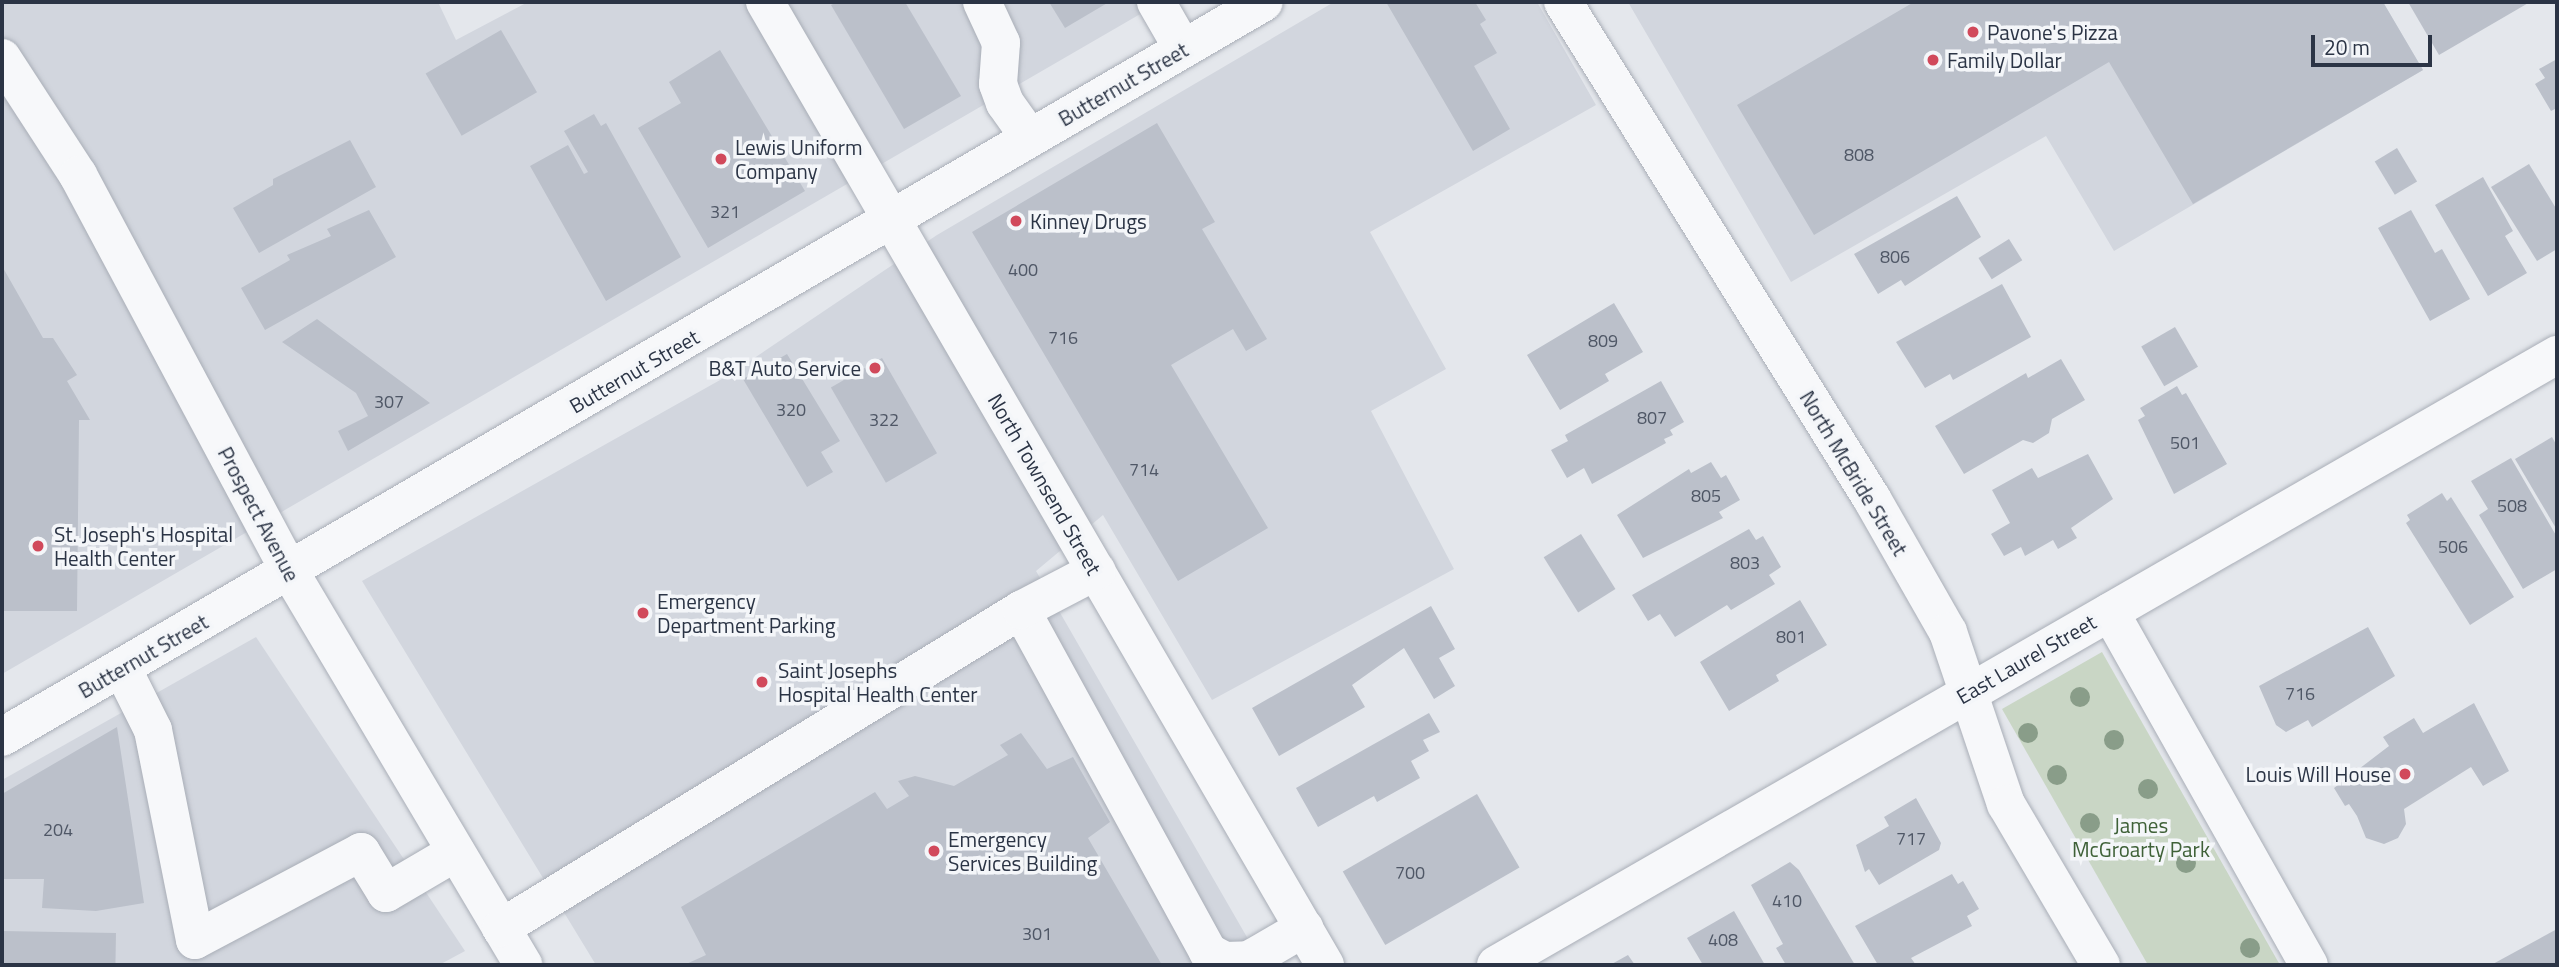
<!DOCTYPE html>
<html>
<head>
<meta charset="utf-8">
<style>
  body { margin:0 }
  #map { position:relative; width:2559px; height:967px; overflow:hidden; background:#e4e7ec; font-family:"Titillium Web",sans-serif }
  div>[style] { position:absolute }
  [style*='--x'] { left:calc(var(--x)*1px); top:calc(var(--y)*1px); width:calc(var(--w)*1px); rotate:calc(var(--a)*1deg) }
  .built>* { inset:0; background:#d2d6de }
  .green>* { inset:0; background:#c9d6c5 }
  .building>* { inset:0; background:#bbc0ca; transform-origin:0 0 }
  .roads { filter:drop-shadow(0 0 2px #a9aeb7) drop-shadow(0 0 2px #a9aeb7) }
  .minor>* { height:38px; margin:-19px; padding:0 19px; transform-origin:19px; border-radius:19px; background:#f7f8fa }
  .trees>* { width:20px; height:20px; margin:-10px; border-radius:50%; background:#899d89 }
  .dots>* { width:19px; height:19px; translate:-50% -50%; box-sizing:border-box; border:4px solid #f4f6f9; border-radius:50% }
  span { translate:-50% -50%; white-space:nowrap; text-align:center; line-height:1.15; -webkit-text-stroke:7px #f4f6f9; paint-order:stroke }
  .number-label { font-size:18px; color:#4f5766 }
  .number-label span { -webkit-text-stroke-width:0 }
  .poi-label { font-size:21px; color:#2b3445 }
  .left { translate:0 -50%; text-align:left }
  .right { translate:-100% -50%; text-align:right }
  .street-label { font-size:21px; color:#2b3445 }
  .park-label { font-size:21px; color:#3f6138 }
  .frame { position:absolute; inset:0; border:4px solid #2b3445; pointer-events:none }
  .scale { position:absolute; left:2311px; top:35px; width:121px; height:32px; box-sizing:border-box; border:4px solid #2b3445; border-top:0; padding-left:9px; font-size:21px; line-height:24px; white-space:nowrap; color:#2b3445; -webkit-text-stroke:5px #f4f6f9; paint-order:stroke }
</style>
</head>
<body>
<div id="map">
  <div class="built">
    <div style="clip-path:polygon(2px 2px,438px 2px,456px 40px,528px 2px,1161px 2px,2px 674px)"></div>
    <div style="clip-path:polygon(1334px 2px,1537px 2px,1596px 105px,1370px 232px,1446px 369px,1371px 411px,1454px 569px,1212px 700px,1103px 515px,1036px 571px,1263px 965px,596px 965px,362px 581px,729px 375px,937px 235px)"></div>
    <div style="clip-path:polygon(1628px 2px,2383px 2px,2423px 70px,2114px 251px,2046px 136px,1791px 282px)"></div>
    <div style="clip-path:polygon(256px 637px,465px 951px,439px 965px,2px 965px,2px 780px)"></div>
  </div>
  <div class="green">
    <div style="clip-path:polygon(2102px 652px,2280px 965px,2148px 965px,2002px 709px)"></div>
  </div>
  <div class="building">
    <div style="clip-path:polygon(837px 2px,905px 2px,961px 96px,904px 129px,831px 5px)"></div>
    <div style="clip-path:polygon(1049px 2px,1109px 2px,1065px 28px)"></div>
    <div style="clip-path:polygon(1386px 2px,1475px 2px,1486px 20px,1480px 24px,1497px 53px,1474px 66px,1510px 129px,1473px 151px)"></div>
    <div style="clip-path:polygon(1914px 2px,2383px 2px,2423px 70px,2193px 204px,2109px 62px,1814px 235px,1737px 105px)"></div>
    <div style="clip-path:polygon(2408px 2px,2530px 2px,2439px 55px)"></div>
    <div style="left:501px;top:30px;width:72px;height:87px;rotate:60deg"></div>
    <div style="clip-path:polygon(720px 50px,805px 191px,708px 248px,638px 128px,681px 103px,669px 82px)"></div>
    <div style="clip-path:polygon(2557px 59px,2557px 108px,2551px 111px,2535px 84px,2545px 78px,2539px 69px)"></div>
    <div style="clip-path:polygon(594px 114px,601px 126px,606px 123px,681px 257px,606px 301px,530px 166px,568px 145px,584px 174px,588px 172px,564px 131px)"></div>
    <div style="clip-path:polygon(1157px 123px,1215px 222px,1202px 229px,1267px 339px,1246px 351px,1233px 329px,1171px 365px,1268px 528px,1178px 581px,972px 232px)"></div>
    <div style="clip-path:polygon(350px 140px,376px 187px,259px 253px,233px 208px,273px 185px,273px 179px)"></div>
    <div style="left:2397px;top:148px;width:39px;height:26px;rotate:59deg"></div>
    <div style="clip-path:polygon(2529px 164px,2557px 210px,2557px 249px,2537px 261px,2491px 187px)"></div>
    <div style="clip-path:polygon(2483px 177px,2513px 231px,2505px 236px,2527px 273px,2488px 296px,2435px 205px)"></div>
    <div style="clip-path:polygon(1957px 196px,1981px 237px,1905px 286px,1901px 280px,1878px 294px,1854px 254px)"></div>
    <div style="clip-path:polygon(369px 210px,396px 257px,265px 330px,241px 288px,290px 260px,287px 255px,331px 236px,327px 229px)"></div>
    <div style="clip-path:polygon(2411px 210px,2435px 253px,2442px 249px,2470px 299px,2430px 321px,2378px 228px)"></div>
    <div style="left:2009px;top:239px;width:25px;height:36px;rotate:58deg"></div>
    <div style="clip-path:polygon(2px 266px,43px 338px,53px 338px,77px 375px,67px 381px,90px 420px,79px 420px,77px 611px,2px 611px)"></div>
    <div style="clip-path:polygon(2002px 284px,2031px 337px,1953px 380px,1950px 374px,1925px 388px,1896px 342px)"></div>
    <div style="clip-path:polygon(1614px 303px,1643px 352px,1605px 374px,1609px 381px,1560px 410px,1527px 355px)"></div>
    <div style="clip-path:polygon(317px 319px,430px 403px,348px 451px,338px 431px,368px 416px,356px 393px,282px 342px)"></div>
    <div style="left:2175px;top:327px;width:46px;height:39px;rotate:60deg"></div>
    <div style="clip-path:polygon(787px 354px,840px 441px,821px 452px,833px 472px,807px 487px,743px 379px)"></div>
    <div style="left:882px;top:358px;width:110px;height:59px;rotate:60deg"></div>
    <div style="clip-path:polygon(2061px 359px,2085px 400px,2052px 419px,2049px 433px,2033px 443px,2023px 440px,1964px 474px,1935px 426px,2026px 373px,2028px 378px)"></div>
    <div style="clip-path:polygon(1661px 381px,1684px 422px,1670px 430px,1673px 435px,1664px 439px,1666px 443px,1592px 484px,1584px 468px,1567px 478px,1551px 450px,1568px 441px,1565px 435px)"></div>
    <div style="clip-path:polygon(2177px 386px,2182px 395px,2186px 393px,2227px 464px,2174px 494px,2138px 420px,2145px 416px,2140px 408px)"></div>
    <div style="clip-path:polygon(2552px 437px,2557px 446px,2557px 530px,2515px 459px)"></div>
    <div style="clip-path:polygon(2088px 454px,2113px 499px,2071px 528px,2077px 538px,2058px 549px,2053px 540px,2025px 556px,2021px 547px,2004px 556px,1991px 534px,2010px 523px,1992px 490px,2032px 468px,2038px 478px)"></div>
    <div style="clip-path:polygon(2511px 458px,2557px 537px,2557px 569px,2523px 589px,2479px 515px,2488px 509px,2471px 481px)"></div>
    <div style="clip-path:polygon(1711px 462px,1721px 478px,1726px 475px,1740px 500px,1719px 512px,1723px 518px,1643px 558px,1617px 515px,1689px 469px,1691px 473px)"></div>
    <div style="clip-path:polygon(2442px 493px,2447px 501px,2451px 497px,2514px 597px,2470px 625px,2406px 523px,2410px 520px,2407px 515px)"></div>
    <div style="clip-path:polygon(1749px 529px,1756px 540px,1763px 536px,1781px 567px,1769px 575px,1775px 584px,1731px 610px,1727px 605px,1675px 637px,1660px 614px,1648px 621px,1632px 595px)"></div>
    <div style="left:1581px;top:534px;width:65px;height:44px;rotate:58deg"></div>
    <div style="clip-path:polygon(1800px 600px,1827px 645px,1776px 675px,1779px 681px,1729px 711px,1700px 662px)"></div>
    <div style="clip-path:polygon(1431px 606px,1455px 649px,1439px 658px,1455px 686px,1434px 699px,1404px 648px,1352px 685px,1365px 707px,1279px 756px,1252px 708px)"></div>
    <div style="clip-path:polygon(2368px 627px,2395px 676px,2312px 727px,2308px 720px,2286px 732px,2276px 725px,2259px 686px)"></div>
    <div style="clip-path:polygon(2474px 703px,2509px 771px,2483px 786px,2471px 767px,2404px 809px,2406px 824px,2398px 838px,2384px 844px,2366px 838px,2357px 816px,2349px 804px,2345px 806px,2334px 788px,2389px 746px,2383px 737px,2414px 718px,2423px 733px)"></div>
    <div style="clip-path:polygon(1429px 713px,1440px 732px,1423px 740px,1429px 751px,1411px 761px,1420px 778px,1377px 802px,1374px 796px,1318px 827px,1296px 788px)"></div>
    <div style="clip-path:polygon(117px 727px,144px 903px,96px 911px,42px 908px,44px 879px,2px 879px,2px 794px)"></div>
    <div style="clip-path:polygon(1021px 733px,1047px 769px,1073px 757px,1110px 822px,1088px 838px,1162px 965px,684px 965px,706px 955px,681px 907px,875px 792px,887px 809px,909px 796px,898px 781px,915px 776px,954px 786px,1008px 755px,1000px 745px)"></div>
    <div style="left:1477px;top:794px;width:85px;height:155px;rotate:60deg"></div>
    <div style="clip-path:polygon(1916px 798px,1941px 843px,1939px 850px,1879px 885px,1869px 869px,1865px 872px,1856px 845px,1889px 826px,1884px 817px)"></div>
    <div style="clip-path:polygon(1790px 862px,1799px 870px,1855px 965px,1786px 965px,1776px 948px,1783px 944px,1751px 885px)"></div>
    <div style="clip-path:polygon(1952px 874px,1958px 884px,1963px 881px,1979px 909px,1967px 916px,1972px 926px,1911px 958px,1916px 965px,1878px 965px,1855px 926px)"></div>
    <div style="clip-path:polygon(1734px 911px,1765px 965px,1703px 965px,1687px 938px)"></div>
    <div style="clip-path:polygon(2557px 929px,2557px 965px,2491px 965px)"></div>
    <div style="left:2px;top:931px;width:114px;height:34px;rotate:1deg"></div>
    <div style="clip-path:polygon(1628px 955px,1635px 965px,1610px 965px)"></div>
  </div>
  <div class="roads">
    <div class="minor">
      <div style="--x:765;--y:2;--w:1114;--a:59.82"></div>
      <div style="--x:982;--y:2;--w:45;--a:65.1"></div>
      <div style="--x:1001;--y:43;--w:41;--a:94.2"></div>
      <div style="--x:998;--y:84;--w:20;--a:70"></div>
      <div style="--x:1005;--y:103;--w:43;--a:54.5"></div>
      <div style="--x:1156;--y:2;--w:54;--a:60.1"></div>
      <div style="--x:1563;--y:2;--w:585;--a:58.13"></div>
      <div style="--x:1872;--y:499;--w:153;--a:60.3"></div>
      <div style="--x:1948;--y:632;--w:182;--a:71.4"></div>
      <div style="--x:2006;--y:804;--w:187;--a:59.5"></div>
      <div style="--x:2;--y:58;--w:140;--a:57"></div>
      <div style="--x:78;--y:175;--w:450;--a:61.9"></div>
      <div style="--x:290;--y:572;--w:457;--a:59.3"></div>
      <div style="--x:1021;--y:610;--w:390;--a:61.3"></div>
      <div style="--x:1208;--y:952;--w:19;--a:28"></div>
      <div style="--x:1225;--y:961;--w:24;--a:-2"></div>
      <div style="--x:1249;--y:960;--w:64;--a:-30.2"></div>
      <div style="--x:2110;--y:612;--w:405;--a:60.6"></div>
      <div style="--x:122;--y:668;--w:69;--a:63.4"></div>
      <div style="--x:153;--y:730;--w:214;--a:78.7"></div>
      <div style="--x:195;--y:940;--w:188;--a:-27.9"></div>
      <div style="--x:361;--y:852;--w:48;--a:58.6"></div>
      <div style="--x:386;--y:893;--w:81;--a:-30.4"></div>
      <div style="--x:2;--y:737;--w:1460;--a:-30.22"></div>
      <div style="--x:501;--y:928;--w:610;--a:-31.45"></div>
      <div style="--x:1021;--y:610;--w:85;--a:-27.5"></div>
      <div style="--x:1496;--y:965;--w:1224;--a:-29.9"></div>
    </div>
  </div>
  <div class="trees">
    <div style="left:2080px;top:697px"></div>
    <div style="left:2028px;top:733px"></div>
    <div style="left:2114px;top:740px"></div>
    <div style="left:2057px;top:775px"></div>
    <div style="left:2148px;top:789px"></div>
    <div style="left:2090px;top:823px"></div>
    <div style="left:2186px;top:863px"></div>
    <div style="left:2250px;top:948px"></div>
  </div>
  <div class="dots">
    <div style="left:1973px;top:32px;background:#d1495b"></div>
    <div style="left:1933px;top:60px;background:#d1495b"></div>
    <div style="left:721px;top:159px;background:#d1495b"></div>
    <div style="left:1016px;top:221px;background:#d1495b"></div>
    <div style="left:875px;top:368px;background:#d1495b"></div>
    <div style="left:38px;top:546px;background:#d1495b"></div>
    <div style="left:643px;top:613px;background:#d1495b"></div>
    <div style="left:762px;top:682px;background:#d1495b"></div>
    <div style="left:2405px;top:774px;background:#d1495b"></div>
    <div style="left:934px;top:851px;background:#d1495b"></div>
  </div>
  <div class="number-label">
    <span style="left:1859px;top:155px">808</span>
    <span style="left:725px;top:212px">321</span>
    <span style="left:1895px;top:257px">806</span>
    <span style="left:1023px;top:270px">400</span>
    <span style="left:1063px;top:338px">716</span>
    <span style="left:1603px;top:341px">809</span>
    <span style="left:389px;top:402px">307</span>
    <span style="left:791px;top:410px">320</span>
    <span style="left:1652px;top:418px">807</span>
    <span style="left:884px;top:420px">322</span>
    <span style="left:2185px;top:443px">501</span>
    <span style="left:1144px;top:470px">714</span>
    <span style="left:1706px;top:496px">805</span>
    <span style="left:2512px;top:506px">508</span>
    <span style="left:2453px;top:547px">506</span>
    <span style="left:1745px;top:563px">803</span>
    <span style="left:1791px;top:637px">801</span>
    <span style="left:2300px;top:694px">716</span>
    <span style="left:58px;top:830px">204</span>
    <span style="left:1911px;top:839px">717</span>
    <span style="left:1410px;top:873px">700</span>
    <span style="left:1787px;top:901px">410</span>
    <span style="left:1037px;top:934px">301</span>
    <span style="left:1723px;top:940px">408</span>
  </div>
  <div class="poi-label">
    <span class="left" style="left:1987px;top:32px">Pavone's Pizza</span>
    <span class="left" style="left:1947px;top:60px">Family Dollar</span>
    <span class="left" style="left:735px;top:159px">Lewis Uniform<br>Company</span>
    <span class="left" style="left:1030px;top:221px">Kinney Drugs</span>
    <span class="right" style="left:861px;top:368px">B&amp;T Auto Service</span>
    <span class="left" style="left:54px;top:546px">St. Joseph's Hospital<br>Health Center</span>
    <span class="left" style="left:657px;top:613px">Emergency<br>Department Parking</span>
    <span class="left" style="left:778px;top:682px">Saint Josephs<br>Hospital Health Center</span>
    <span class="right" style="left:2391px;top:774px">Louis Will House</span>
    <span class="left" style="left:948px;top:851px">Emergency<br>Services Building</span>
  </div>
  <div class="street-label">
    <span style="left:1123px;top:84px;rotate:-30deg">Butternut Street</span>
    <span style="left:634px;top:371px;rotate:-30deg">Butternut Street</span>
    <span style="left:1854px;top:473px;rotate:59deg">North McBride Street</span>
    <span style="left:1045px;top:484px;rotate:60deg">North Townsend Street</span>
    <span style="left:259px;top:514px;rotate:62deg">Prospect Avenue</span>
    <span style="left:143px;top:656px;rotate:-30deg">Butternut Street</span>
    <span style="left:2026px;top:659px;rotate:-30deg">East Laurel Street</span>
  </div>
  <div class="park-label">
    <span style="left:2141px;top:837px">James<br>McGroarty Park</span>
  </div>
  <div class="frame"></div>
  <div class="scale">20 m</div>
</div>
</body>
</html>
